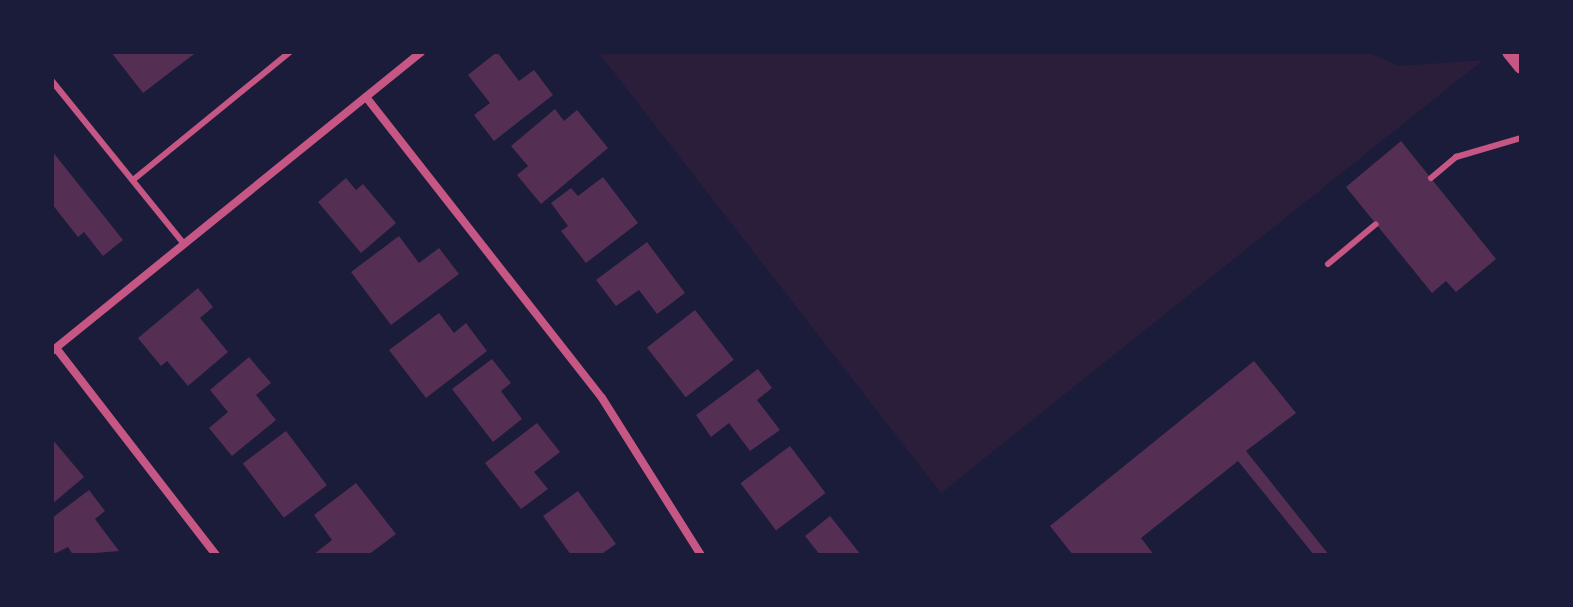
<!DOCTYPE html>
<html>
<head>
<meta charset="utf-8">
<style>
  body { margin:0 }
  #map { position:relative; width:1573px; height:607px; overflow:hidden; background:#1b1b3a; font-family:"Space Grotesk",sans-serif }
  div>[style] { position:absolute }
  [style*='--x'] { left:calc(var(--x)*1px); top:calc(var(--y)*1px); width:calc(var(--w)*1px); rotate:calc(var(--a)*1deg) }
  .green>* { inset:0; background:#2a1e3b }
  .building>* { inset:0; background:#542f53; transform-origin:0 0 }
  .service>* { height:6px; margin:-3px; padding:0 3px; transform-origin:3px; border-radius:3px; background:#c65784 }
  .minor>* { height:8px; margin:-4px; padding:0 4px; transform-origin:4px; border-radius:4px; background:#c65784 }
  .tertiary>* { height:14px; margin:-7px; padding:0 7px; transform-origin:7px; border-radius:7px; background:#c65784 }
  span { translate:-50% -50%; white-space:nowrap; text-align:center; line-height:1.15; -webkit-text-stroke:6px #1b1b3a; paint-order:stroke }
  .frame { position:absolute; inset:0; border:54px solid #1b1b3a; pointer-events:none }
</style>
</head>
<body>
<div id="map">
  <div class="green">
    <div style="clip-path:polygon(598px 52px,1367px 52px,1399px 66px,1483px 60px,941px 493px)"></div>
  </div>
  <div class="building">
    <div style="clip-path:polygon(111px 52px,192px 52px,194px 54px,143px 93px)"></div>
    <div style="clip-path:polygon(497px 52px,519px 81px,534px 70px,553px 95px,494px 141px,474px 115px,490px 103px,468px 75px)"></div>
    <div style="clip-path:polygon(555px 109px,564px 121px,577px 110px,608px 148px,541px 204px,517px 175px,528px 166px,511px 146px)"></div>
    <div style="clip-path:polygon(1401px 141px,1496px 259px,1456px 292px,1446px 281px,1432px 293px,1346px 187px)"></div>
    <div style="clip-path:polygon(52px 151px,123px 240px,103px 256px,84px 232px,78px 237px,52px 204px)"></div>
    <div style="clip-path:polygon(603px 177px,638px 223px,586px 263px,561px 231px,568px 226px,551px 203px,571px 188px,578px 196px)"></div>
    <div style="clip-path:polygon(346px 178px,356px 190px,363px 184px,396px 223px,361px 253px,318px 202px)"></div>
    <div style="clip-path:polygon(399px 236px,419px 263px,439px 248px,459px 274px,391px 325px,351px 272px)"></div>
    <div style="clip-path:polygon(647px 242px,685px 293px,657px 314px,639px 290px,616px 306px,596px 280px)"></div>
    <div style="clip-path:polygon(198px 288px,213px 307px,200px 318px,228px 352px,188px 386px,167px 361px,161px 366px,138px 338px)"></div>
    <div style="left:695px;top:310px;width:63px;height:61px;rotate:52deg"></div>
    <div style="clip-path:polygon(439px 313px,454px 333px,466px 323px,487px 351px,426px 398px,389px 350px)"></div>
    <div style="clip-path:polygon(249px 357px,271px 383px,256px 395px,276px 420px,232px 456px,209px 428px,228px 412px,210px 390px)"></div>
    <div style="clip-path:polygon(492px 359px,511px 383px,501px 391px,522px 419px,493px 442px,452px 389px)"></div>
    <div style="clip-path:polygon(1254px 361px,1296px 413px,1246px 451px,1329px 555px,1314px 555px,1238px 461px,1141px 538px,1154px 555px,1073px 555px,1050px 526px)"></div>
    <div style="clip-path:polygon(758px 369px,772px 388px,757px 400px,780px 430px,750px 451px,729px 423px,711px 437px,696px 415px)"></div>
    <div style="clip-path:polygon(537px 423px,560px 452px,534px 472px,548px 489px,521px 509px,485px 463px)"></div>
    <div style="left:286px;top:431px;width:68px;height:54px;rotate:53deg"></div>
    <div style="clip-path:polygon(52px 439px,84px 477px,52px 504px)"></div>
    <div style="left:790px;top:446px;width:59px;height:62px;rotate:53deg"></div>
    <div style="clip-path:polygon(356px 483px,396px 534px,368px 555px,313px 555px,332px 540px,314px 515px)"></div>
    <div style="clip-path:polygon(89px 490px,105px 511px,95px 519px,119px 551px,73px 555px,68px 547px,52px 555px,52px 518px)"></div>
    <div style="clip-path:polygon(578px 491px,616px 544px,600px 555px,571px 555px,543px 516px)"></div>
    <div style="clip-path:polygon(830px 516px,861px 555px,820px 555px,805px 536px)"></div>
  </div>
  <div class="service">
    <div style="--x:52;--y:81;--w:210;--a:51"></div>
    <div style="--x:1431;--y:178;--w:33;--a:-40"></div>
    <div style="--x:1456;--y:157;--w:68;--a:-16.3"></div>
    <div style="--x:133;--y:180;--w:203;--a:-39.2"></div>
    <div style="--x:1328;--y:264;--w:62;--a:-39.8"></div>
  </div>
  <div class="minor">
    <div style="--x:366;--y:97;--w:382;--a:51.9"></div>
    <div style="--x:602;--y:398;--w:186;--a:57.8"></div>
    <div style="--x:56;--y:348;--w:262;--a:52.3"></div>
    <div style="--x:52;--y:351;--w:475;--a:-39"></div>
  </div>
  <div class="tertiary">
    <div style="--x:1509;--y:52;--w:19;--a:51"></div>
  </div>
  <div class="frame"></div>
</div>
</body>
</html>
